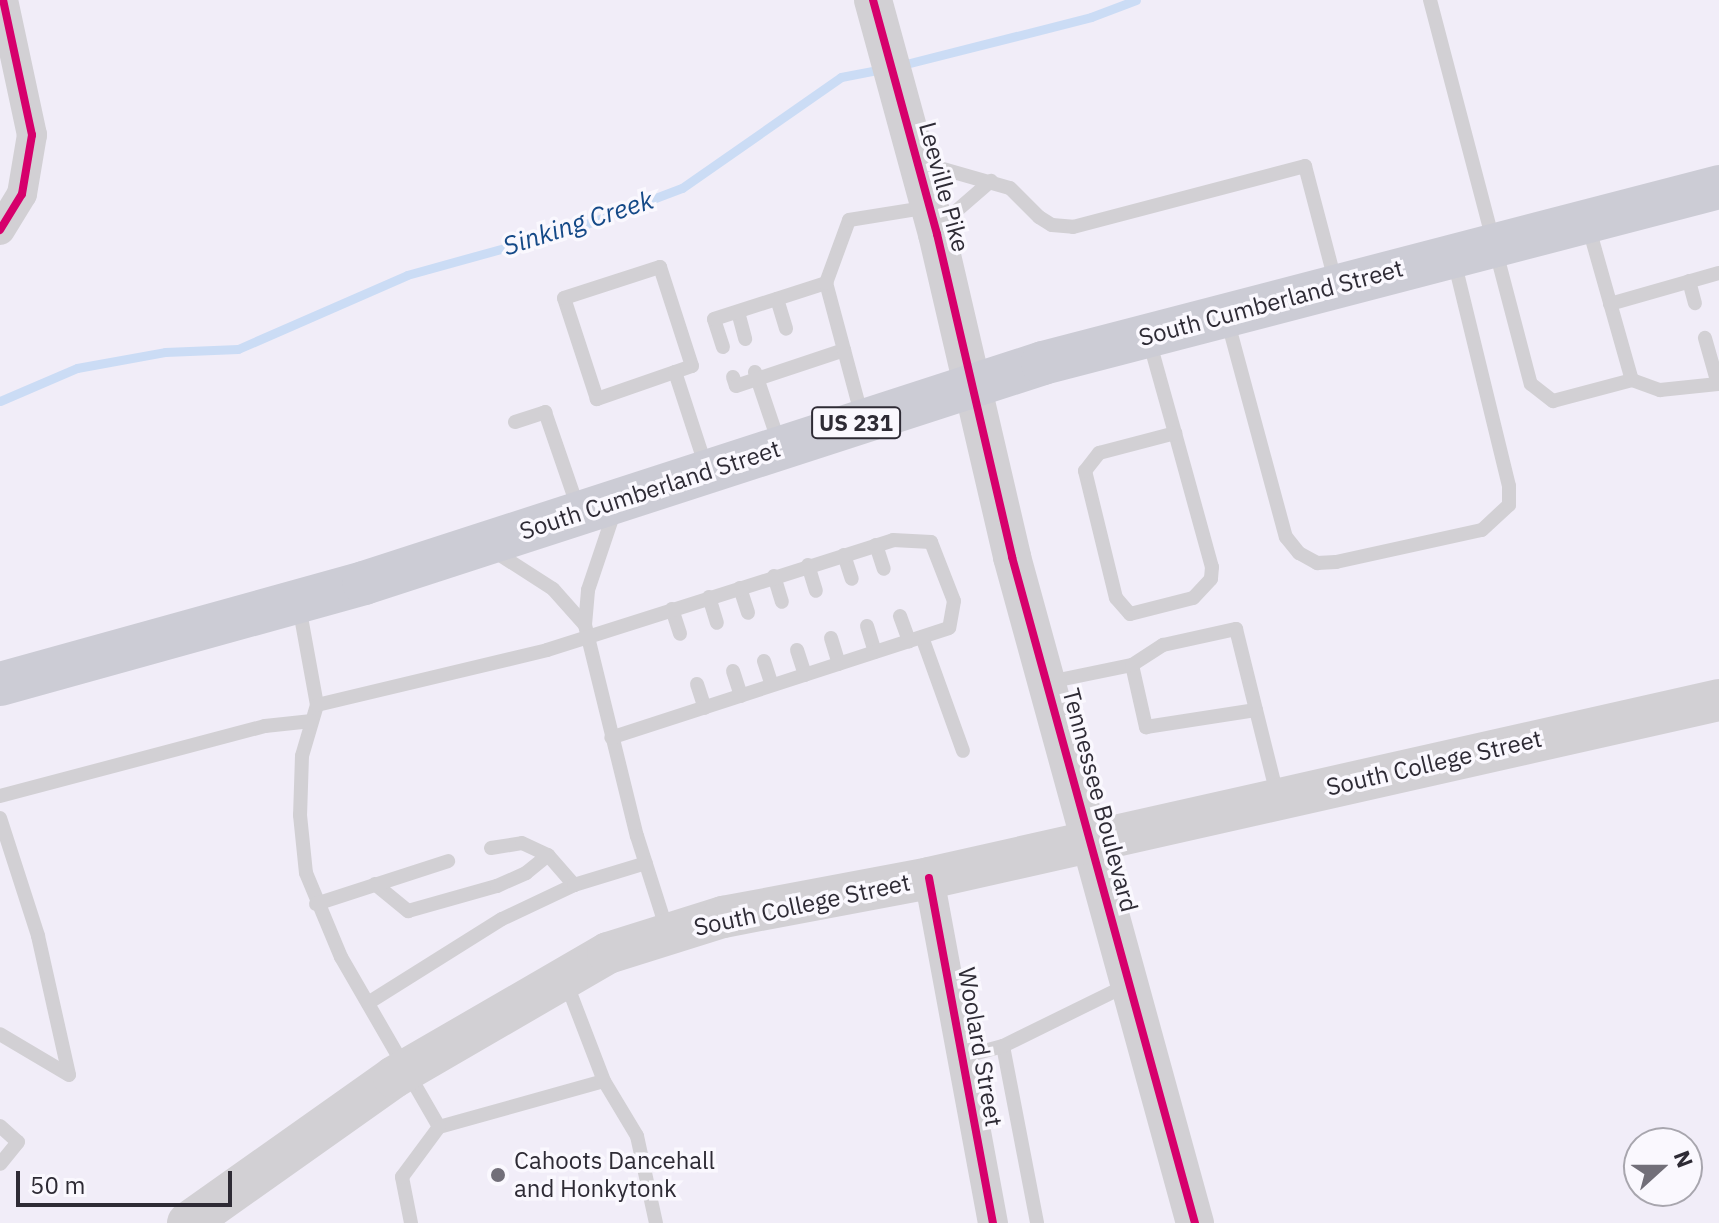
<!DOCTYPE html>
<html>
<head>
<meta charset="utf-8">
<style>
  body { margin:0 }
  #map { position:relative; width:1719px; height:1223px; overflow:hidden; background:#f1edf8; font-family:"IBM Plex Sans",sans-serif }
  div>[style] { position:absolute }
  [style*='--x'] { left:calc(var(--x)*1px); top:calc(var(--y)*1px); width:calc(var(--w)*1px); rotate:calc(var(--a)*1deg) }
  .stream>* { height:9px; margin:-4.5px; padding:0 4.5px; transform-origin:4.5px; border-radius:4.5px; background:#cbdcf5 }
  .service>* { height:14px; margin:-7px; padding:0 7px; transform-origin:7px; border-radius:7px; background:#d2d0d4 }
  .minor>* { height:30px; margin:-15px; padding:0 15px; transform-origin:15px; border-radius:15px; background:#d2d0d4 }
  .tertiary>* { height:38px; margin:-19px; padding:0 19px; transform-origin:19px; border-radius:19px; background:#d2d0d4 }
  .secondary>* { height:42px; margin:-21px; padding:0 21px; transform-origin:21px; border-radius:21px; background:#d2d0d4 }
  .primary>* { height:44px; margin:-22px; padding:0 22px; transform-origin:22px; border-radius:22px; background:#ccccd5 }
  .cycleway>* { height:8px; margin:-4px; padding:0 4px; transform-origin:4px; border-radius:4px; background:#d6006c }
  .dots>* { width:22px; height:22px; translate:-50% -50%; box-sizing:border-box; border:4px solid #faf8fe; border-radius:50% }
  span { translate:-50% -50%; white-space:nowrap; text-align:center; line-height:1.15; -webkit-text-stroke:7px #faf8fe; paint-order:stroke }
  .shield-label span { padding:2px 6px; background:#faf8fe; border:2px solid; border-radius:6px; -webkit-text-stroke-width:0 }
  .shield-label { font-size:22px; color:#2e2b35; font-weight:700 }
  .street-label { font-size:24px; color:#2e2b35 }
  .poi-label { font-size:24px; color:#2e2b35 }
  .left { translate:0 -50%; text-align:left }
  .water-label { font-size:26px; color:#144987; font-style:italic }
  .north { position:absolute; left:1623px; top:1127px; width:80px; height:80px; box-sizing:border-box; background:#faf8fe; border:2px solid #a8a6ae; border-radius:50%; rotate:69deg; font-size:22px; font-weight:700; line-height:32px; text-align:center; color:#2e2b35 }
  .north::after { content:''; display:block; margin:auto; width:28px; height:36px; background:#726f79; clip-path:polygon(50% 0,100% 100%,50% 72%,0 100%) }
  .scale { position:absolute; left:16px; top:1171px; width:216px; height:36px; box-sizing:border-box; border:4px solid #2e2b35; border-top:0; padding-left:10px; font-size:24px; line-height:28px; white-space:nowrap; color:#2e2b35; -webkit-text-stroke:6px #faf8fe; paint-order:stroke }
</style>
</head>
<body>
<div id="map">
  <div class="stream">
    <div style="--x:898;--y:66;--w:199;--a:-14.2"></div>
    <div style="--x:1091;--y:17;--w:48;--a:-20.7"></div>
    <div style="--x:0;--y:401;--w:84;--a:-23.2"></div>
    <div style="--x:77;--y:368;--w:89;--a:-10.3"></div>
    <div style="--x:165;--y:352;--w:73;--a:-2.4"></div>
    <div style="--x:238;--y:349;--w:184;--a:-23.6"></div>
    <div style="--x:407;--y:275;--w:175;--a:-15.5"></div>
    <div style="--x:576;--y:228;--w:113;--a:-20.7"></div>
    <div style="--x:682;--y:188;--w:194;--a:-34.9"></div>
    <div style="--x:841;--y:77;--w:43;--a:-10.8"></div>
  </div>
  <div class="service">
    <div style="--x:1430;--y:0;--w:397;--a:75.3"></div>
    <div style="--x:1531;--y:384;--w:28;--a:38"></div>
    <div style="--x:1553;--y:401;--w:82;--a:-14.9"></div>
    <div style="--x:1632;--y:380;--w:30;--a:20"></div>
    <div style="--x:1660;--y:390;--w:58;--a:-5.9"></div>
    <div style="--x:1718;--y:384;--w:48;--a:-105.8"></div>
    <div style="--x:922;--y:163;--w:91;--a:15.9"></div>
    <div style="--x:1010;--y:188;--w:41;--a:45"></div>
    <div style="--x:1039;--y:217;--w:15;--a:32"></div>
    <div style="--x:1052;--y:225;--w:21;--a:5"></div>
    <div style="--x:1073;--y:227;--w:240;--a:-14.7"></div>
    <div style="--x:1305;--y:166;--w:122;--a:75.3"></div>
    <div style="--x:1588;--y:225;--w:161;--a:74.2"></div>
    <div style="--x:939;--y:226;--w:69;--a:-40.9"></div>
    <div style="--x:660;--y:267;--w:104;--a:72.1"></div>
    <div style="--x:692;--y:366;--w:101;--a:160.8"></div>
    <div style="--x:597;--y:399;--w:106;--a:-108.1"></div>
    <div style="--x:564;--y:298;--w:101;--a:-17.9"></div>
    <div style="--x:1689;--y:281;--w:23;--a:75"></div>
    <div style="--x:777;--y:299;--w:31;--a:73"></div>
    <div style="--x:1610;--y:304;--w:113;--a:-15.9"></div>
    <div style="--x:738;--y:312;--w:28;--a:75"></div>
    <div style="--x:1227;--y:319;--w:226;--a:74.9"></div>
    <div style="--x:1286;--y:537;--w:21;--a:51"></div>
    <div style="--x:1299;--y:553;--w:21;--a:29"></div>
    <div style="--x:1317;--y:563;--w:19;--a:-3"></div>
    <div style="--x:1336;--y:562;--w:149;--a:-12.4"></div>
    <div style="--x:1482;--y:530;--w:37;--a:-43"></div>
    <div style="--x:1509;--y:505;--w:19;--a:-90"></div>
    <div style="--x:1509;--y:486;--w:232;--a:-103.7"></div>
    <div style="--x:1149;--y:340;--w:97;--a:74.4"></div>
    <div style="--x:1175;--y:433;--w:139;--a:74.6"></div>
    <div style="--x:1212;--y:567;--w:12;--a:95"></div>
    <div style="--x:1211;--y:579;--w:26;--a:133"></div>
    <div style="--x:1193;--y:598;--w:65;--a:165.7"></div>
    <div style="--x:1130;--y:614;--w:21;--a:-131"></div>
    <div style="--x:1116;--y:598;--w:131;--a:-103.7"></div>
    <div style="--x:1085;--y:471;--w:23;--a:-52"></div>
    <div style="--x:1099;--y:453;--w:79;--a:-14.7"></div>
    <div style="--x:723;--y:347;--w:29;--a:-108"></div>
    <div style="--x:714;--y:319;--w:118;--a:-17.8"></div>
    <div style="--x:675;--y:372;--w:100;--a:71.9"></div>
    <div style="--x:755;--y:372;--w:75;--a:71.3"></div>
    <div style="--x:733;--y:377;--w:9;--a:72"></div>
    <div style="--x:736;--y:386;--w:114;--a:-18.4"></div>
    <div style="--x:862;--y:417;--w:139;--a:-105"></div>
    <div style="--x:826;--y:283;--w:67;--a:-69.9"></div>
    <div style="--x:849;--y:220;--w:81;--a:-9.2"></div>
    <div style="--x:515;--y:422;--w:32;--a:-18"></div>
    <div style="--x:545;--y:412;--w:105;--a:71"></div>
    <div style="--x:876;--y:545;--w:25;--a:72"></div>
    <div style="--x:494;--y:551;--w:70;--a:32.8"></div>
    <div style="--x:553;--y:589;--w:48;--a:48.4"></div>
    <div style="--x:585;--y:625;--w:217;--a:76.2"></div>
    <div style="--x:637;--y:836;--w:99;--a:72.3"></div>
    <div style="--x:844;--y:555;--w:25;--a:72"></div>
    <div style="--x:808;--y:565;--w:27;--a:73"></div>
    <div style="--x:774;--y:576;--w:27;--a:73"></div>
    <div style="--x:740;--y:588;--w:26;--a:72"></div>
    <div style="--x:709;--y:597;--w:27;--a:73"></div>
    <div style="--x:299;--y:606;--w:101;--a:79.7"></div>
    <div style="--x:317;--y:705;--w:53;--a:106.4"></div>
    <div style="--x:302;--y:756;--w:59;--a:91.9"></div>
    <div style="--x:300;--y:815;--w:58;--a:84.1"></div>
    <div style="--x:306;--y:873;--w:91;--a:67.4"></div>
    <div style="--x:341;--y:957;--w:196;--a:60"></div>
    <div style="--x:439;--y:1127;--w:171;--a:-15.6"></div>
    <div style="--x:604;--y:1081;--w:106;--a:-111"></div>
    <div style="--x:672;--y:609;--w:26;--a:72"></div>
    <div style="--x:900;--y:616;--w:27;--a:70"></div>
    <div style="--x:585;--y:625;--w:35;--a:-85"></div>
    <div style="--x:588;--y:590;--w:84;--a:-71.4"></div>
    <div style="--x:867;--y:626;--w:27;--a:73"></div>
    <div style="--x:922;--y:637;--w:121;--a:70.2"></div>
    <div style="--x:831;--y:638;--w:27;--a:73"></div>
    <div style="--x:797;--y:650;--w:26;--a:72"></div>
    <div style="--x:764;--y:661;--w:25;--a:72"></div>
    <div style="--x:1132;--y:665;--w:64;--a:77.3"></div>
    <div style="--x:1146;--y:727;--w:111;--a:-8.8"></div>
    <div style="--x:1256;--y:710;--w:87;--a:76"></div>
    <div style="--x:733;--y:671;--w:26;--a:72"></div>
    <div style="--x:1049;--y:682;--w:85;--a:-11.6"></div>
    <div style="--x:1132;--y:665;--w:37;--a:-33"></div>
    <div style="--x:1163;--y:645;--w:75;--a:-12.4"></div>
    <div style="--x:1236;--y:629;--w:83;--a:76.1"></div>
    <div style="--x:697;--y:684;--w:25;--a:72"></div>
    <div style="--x:317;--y:705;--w:236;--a:-13.4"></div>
    <div style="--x:547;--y:650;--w:363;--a:-17.6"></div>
    <div style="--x:893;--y:540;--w:38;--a:3"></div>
    <div style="--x:931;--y:542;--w:63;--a:68.7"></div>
    <div style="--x:954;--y:601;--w:27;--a:100"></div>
    <div style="--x:949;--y:628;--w:355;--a:162"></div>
    <div style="--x:0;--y:796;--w:274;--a:-14.8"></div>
    <div style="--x:265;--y:726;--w:47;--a:-6.1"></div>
    <div style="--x:0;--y:818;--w:124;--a:72.1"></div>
    <div style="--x:38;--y:936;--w:142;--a:77.4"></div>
    <div style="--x:69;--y:1075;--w:80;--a:-149.3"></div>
    <div style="--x:491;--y:848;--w:31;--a:-9"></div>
    <div style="--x:522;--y:843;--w:29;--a:25"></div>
    <div style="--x:548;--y:855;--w:40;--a:49"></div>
    <div style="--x:375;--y:884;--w:43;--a:39.3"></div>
    <div style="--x:408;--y:911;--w:92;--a:-15.7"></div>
    <div style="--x:497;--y:886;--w:32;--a:-24"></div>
    <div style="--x:526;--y:873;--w:28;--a:-39"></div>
    <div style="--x:316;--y:904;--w:139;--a:-18"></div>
    <div style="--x:368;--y:1003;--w:158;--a:-32.1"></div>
    <div style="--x:502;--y:919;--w:80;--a:-25.3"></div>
    <div style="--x:574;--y:885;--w:75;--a:-17"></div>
    <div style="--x:1003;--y:1046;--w:180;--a:79.1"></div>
    <div style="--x:962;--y:1057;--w:42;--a:-15"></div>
    <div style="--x:1003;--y:1046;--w:140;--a:-26.2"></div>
    <div style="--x:604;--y:1081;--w:64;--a:59"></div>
    <div style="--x:637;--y:1136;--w:89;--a:77.7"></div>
    <div style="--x:0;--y:1126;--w:24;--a:42"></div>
    <div style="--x:18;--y:1142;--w:28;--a:129"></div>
    <div style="--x:411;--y:1223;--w:47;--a:-101.1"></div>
    <div style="--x:402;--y:1177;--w:62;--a:-53.5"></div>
  </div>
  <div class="minor">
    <div style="--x:0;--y:230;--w:42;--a:-58.6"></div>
    <div style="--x:22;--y:194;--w:60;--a:-80.4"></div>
    <div style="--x:32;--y:135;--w:138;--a:-102.1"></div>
    <div style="--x:929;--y:878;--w:351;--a:79.5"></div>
  </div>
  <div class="tertiary">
    <div style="--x:873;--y:0;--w:243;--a:74.7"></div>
    <div style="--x:937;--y:234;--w:332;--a:76.9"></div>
    <div style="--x:1012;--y:557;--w:691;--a:74.64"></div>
  </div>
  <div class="secondary">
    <div style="--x:188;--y:1223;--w:252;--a:-35.3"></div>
    <div style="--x:394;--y:1077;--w:247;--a:-30.1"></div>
    <div style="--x:608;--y:953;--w:121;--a:-17.4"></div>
    <div style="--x:723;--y:917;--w:210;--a:-10.7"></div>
    <div style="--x:929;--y:878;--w:810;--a:-12.7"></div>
  </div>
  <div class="primary">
    <div style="--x:0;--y:684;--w:378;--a:-15.5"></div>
    <div style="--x:364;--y:583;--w:714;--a:-17.95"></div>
    <div style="--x:1043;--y:363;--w:699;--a:-14.59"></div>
  </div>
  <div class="cycleway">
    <div style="--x:873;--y:0;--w:243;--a:74.7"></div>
    <div style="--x:937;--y:234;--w:332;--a:76.9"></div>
    <div style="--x:1012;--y:557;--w:691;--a:74.64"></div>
    <div style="--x:0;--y:230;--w:42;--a:-58.6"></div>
    <div style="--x:22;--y:194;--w:60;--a:-80.4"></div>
    <div style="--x:32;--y:135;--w:138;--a:-102.1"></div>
    <div style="--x:929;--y:878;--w:351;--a:79.5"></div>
  </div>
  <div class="dots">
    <div style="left:498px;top:1175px;background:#726f79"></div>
  </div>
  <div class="shield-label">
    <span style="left:856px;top:423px">US 231</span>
  </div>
  <div class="street-label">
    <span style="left:944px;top:187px;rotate:75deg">Leeville Pike</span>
    <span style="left:1271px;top:303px;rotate:-15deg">South Cumberland Street</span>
    <span style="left:650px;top:490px;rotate:-18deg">South Cumberland Street</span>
    <span style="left:1434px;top:763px;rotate:-13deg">South College Street</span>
    <span style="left:1100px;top:800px;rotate:75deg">Tennessee Boulevard</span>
    <span style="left:802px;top:905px;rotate:-12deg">South College Street</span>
    <span style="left:980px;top:1047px;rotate:80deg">Woolard Street</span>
  </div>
  <div class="poi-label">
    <span class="left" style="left:514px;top:1175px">Cahoots Dancehall<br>and Honkytonk</span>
  </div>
  <div class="water-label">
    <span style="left:578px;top:223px;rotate:-18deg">Sinking Creek</span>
  </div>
  <div class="north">N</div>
  <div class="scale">50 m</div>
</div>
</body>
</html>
